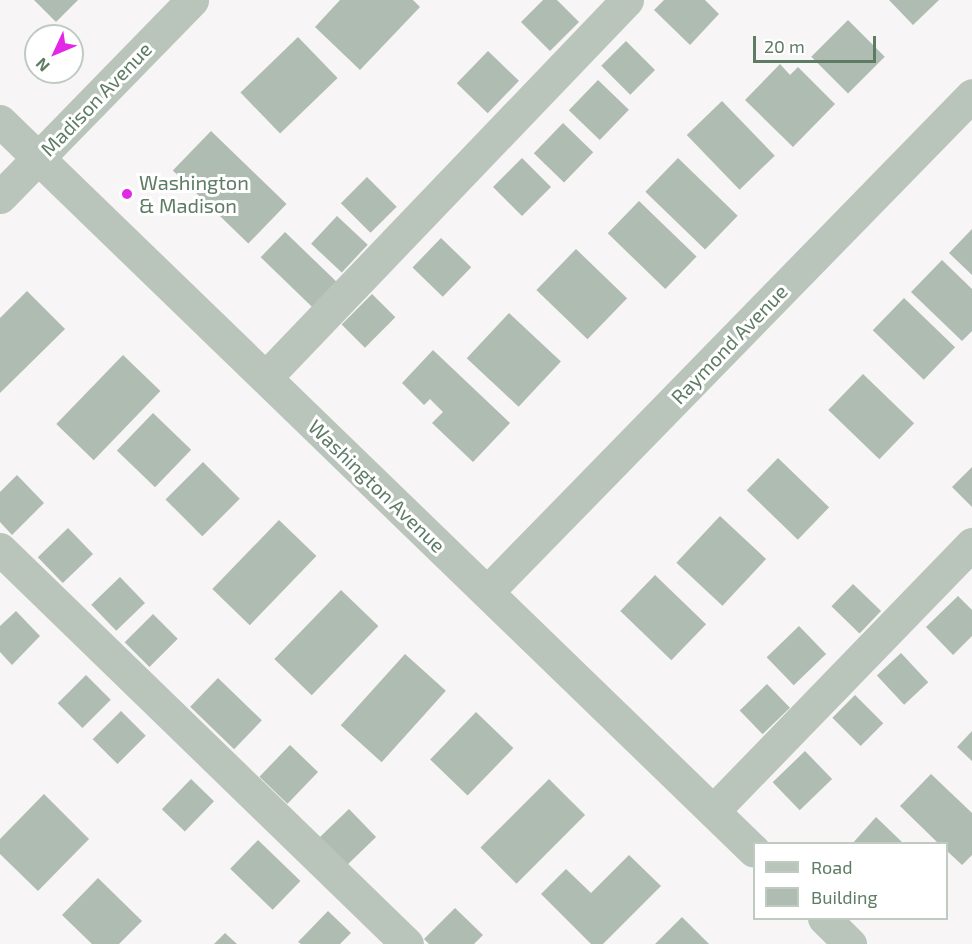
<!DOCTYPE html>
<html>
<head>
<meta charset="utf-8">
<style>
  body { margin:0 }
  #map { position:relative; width:972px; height:944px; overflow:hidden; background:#f8f5f6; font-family:"Exo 2",sans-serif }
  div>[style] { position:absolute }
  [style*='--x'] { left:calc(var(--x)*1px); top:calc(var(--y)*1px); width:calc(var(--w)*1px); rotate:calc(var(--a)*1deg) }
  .building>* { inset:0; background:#afbcb1; transform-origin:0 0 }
  .minor>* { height:33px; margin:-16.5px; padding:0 16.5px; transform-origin:16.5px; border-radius:16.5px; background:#b9c4bb }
  .dots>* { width:16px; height:16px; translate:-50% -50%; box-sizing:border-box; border:3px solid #fff; border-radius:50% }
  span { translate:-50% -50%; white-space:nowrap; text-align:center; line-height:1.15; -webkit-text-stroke:6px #fff; paint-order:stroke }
  .street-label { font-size:20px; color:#5e7b64 }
  .poi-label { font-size:20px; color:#5e7b64 }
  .left { translate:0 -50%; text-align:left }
  .legend { position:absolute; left:753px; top:842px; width:195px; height:78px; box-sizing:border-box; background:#fff; border:2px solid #bfcac1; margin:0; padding:8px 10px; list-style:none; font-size:18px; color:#5e7b64 }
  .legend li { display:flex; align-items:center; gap:12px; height:30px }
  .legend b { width:30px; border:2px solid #bfcac1 }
  .north { position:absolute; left:24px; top:24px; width:60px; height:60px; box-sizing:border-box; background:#fff; border:2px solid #bfcac1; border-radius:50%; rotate:226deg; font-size:16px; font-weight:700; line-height:24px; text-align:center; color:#5e7b64 }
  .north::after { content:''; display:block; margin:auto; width:21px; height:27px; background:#e327e6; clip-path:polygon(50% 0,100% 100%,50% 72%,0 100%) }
  .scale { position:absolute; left:753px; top:36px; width:123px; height:27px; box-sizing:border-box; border:3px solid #5e7b64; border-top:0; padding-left:8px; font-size:18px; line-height:21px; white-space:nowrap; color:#5e7b64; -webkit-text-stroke:4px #fff; paint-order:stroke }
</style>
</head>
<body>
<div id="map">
  <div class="building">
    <div style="clip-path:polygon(34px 0,78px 0,56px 22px)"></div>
    <div style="clip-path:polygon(340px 0,413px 0,420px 7px,360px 70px,315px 27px)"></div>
    <div style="clip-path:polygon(543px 0,557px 0,579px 22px,550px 51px,521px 22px)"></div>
    <div style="clip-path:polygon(664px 0,705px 0,719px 14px,690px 45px,654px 10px)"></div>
    <div style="clip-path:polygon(889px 0,939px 0,913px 25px)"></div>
    <div style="left:848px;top:20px;width:52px;height:52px;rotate:45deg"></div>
    <div style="left:298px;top:37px;width:57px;height:80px;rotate:46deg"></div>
    <div style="left:626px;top:41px;width:41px;height:35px;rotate:45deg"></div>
    <div style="left:488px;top:51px;width:43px;height:45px;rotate:44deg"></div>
    <div style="clip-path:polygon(780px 64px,790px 75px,798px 67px,835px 104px,793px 147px,745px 100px)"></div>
    <div style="left:598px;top:80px;width:43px;height:42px;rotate:44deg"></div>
    <div style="left:722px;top:101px;width:76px;height:49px;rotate:46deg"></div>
    <div style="left:563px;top:123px;width:42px;height:42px;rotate:44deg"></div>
    <div style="left:211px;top:131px;width:105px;height:55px;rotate:44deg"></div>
    <div style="left:522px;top:158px;width:41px;height:41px;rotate:45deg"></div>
    <div style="left:678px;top:158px;width:83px;height:47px;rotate:44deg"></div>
    <div style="left:367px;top:177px;width:42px;height:37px;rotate:45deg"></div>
    <div style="left:639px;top:201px;width:80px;height:45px;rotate:44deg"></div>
    <div style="left:337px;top:216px;width:42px;height:38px;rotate:43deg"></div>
    <div style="clip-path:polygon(972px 229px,972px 275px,949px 253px)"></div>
    <div style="left:285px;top:232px;width:72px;height:35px;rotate:44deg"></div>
    <div style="left:441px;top:238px;width:42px;height:41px;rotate:44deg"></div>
    <div style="left:576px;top:249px;width:71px;height:57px;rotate:44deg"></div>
    <div style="clip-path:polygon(942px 260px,972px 289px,972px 331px,962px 341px,911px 292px)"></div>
    <div style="clip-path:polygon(27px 291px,65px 329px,0 393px,0 318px)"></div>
    <div style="left:372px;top:294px;width:33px;height:43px;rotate:45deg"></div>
    <div style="left:904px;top:298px;width:71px;height:45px;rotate:44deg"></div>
    <div style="left:509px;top:313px;width:71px;height:62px;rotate:43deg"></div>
    <div style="clip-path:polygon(433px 350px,510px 423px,473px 462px,432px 423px,443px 412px,430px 399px,424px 405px,402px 383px)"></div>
    <div style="left:123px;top:355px;width:52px;height:96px;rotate:44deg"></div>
    <div style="left:863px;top:374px;width:71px;height:50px;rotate:44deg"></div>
    <div style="left:153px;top:413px;width:53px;height:52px;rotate:44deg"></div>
    <div style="left:778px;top:458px;width:71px;height:45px;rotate:44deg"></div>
    <div style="left:203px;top:462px;width:52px;height:53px;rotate:45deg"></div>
    <div style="clip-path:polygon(972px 467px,972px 507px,952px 487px)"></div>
    <div style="clip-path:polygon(17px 475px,44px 503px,12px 535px,0 522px,0 492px)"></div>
    <div style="left:720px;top:516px;width:63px;height:64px;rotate:43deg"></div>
    <div style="left:279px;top:520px;width:52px;height:96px;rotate:44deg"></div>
    <div style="left:68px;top:528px;width:36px;height:42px;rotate:46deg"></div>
    <div style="left:655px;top:575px;width:71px;height:50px;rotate:44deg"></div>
    <div style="left:120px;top:577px;width:36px;height:40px;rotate:46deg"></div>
    <div style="left:853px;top:584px;width:39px;height:31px;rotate:44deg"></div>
    <div style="left:341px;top:590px;width:52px;height:96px;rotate:44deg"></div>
    <div style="clip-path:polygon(958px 596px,972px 610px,972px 636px,953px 655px,926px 627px)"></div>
    <div style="clip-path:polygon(16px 611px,40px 636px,12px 665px,0 652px,0 626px)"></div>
    <div style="left:153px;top:614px;width:35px;height:40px;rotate:45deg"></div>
    <div style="left:799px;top:626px;width:39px;height:45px;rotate:46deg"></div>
    <div style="left:901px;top:653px;width:40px;height:33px;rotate:47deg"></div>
    <div style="left:405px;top:654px;width:55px;height:96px;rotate:42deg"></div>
    <div style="left:86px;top:675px;width:35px;height:40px;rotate:45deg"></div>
    <div style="left:218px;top:678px;width:61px;height:40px;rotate:44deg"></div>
    <div style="left:767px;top:684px;width:33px;height:38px;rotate:46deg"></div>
    <div style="left:855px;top:695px;width:40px;height:32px;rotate:45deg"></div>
    <div style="left:121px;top:711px;width:35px;height:40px;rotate:45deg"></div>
    <div style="left:476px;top:712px;width:52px;height:66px;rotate:44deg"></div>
    <div style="clip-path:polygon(972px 731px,972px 761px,957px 747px)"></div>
    <div style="left:290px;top:745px;width:39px;height:44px;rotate:44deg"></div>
    <div style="left:805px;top:751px;width:39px;height:45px;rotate:46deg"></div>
    <div style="clip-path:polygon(931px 774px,972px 813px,972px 855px,962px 865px,946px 850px,946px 844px,939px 844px,900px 806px)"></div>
    <div style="left:191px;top:779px;width:32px;height:42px;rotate:44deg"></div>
    <div style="left:549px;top:779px;width:51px;height:97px;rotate:45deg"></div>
    <div style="clip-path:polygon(44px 794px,89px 839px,38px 891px,0 854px,0 839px)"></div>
    <div style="left:349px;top:809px;width:39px;height:45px;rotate:46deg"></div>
    <div style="clip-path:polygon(876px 817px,904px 844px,852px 844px)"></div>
    <div style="left:258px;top:840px;width:59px;height:40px;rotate:44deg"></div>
    <div style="clip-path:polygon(629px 855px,661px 886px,603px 944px,591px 944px,541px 894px,566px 869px,591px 893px)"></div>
    <div style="clip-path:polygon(98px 878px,142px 921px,119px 944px,92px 944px,62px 915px)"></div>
    <div style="clip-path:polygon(455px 908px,483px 935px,474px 944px,429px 944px,424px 939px)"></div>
    <div style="clip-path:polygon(328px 911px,351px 933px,340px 944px,301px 944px,298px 942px)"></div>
    <div style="clip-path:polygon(682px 917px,709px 944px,655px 944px)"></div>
    <div style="clip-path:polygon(225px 933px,237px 944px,214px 944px)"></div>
  </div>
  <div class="minor">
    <div style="--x:0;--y:121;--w:1049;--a:44.07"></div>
    <div style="--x:0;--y:197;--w:275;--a:-45.7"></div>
    <div style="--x:266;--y:377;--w:522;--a:-46.24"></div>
    <div style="--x:0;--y:549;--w:567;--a:44.14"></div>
    <div style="--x:487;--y:592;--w:694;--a:-45.7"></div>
    <div style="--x:713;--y:811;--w:372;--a:-45.9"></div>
    <div style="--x:824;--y:918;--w:37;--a:45"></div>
  </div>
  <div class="dots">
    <div style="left:127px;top:194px;background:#e327e6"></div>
  </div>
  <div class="street-label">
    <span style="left:96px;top:99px;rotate:-46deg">Madison Avenue</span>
    <span style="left:729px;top:344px;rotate:-46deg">Raymond Avenue</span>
    <span style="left:377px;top:486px;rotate:44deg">Washington Avenue</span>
  </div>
  <div class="poi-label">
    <span class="left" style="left:139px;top:194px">Washington<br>&amp; Madison</span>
  </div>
  <ul class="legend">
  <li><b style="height:8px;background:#b9c4bb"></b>Road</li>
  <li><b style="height:16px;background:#afbcb1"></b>Building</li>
  </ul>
  <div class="north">N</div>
  <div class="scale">20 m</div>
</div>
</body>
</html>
